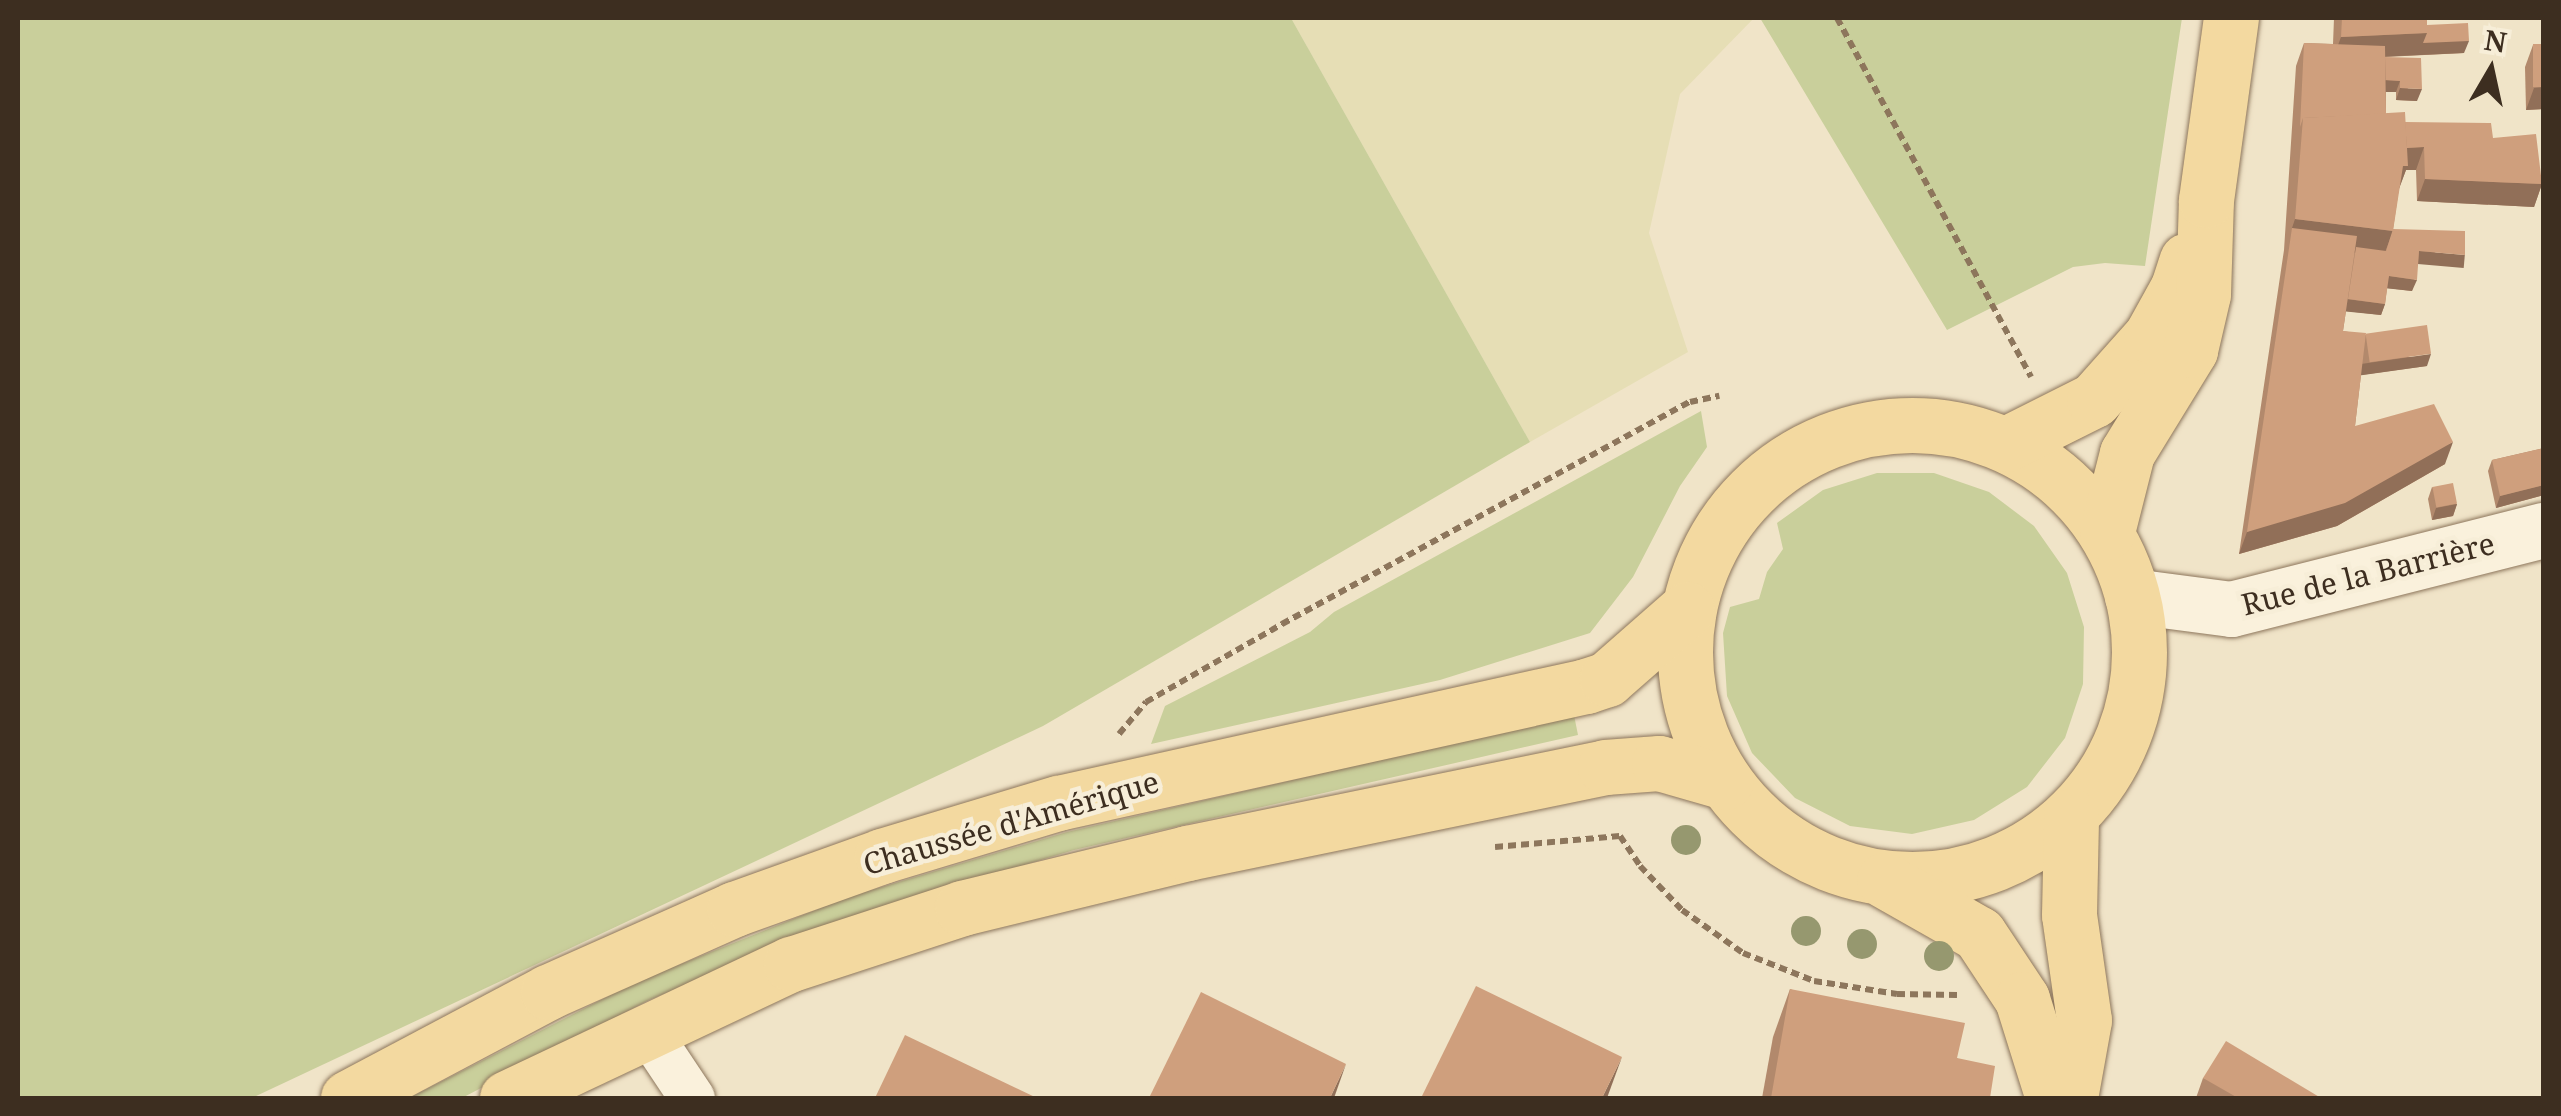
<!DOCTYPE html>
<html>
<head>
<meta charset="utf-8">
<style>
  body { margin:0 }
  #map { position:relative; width:2561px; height:1116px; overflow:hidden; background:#f0e4c8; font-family:"Noto Serif",serif }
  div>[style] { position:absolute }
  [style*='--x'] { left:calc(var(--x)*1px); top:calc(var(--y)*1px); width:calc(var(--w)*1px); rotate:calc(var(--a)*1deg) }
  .farmland>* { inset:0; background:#e6deb5 }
  .green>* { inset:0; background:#c9cf9b }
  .path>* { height:6px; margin-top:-3px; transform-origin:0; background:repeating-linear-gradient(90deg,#8d765c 0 8px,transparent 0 13px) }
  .roads { filter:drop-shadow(0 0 2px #8d765c) drop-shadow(0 0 2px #8d765c) }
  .minor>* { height:45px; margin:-22.5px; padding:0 22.5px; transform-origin:22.5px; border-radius:22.5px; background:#faf1dc }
  .tertiary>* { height:55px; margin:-27.5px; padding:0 27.5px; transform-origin:27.5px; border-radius:27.5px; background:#faf1dc }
  .primary>* { height:55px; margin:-27.5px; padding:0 27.5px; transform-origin:27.5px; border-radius:27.5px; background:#f3d9a0 }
  .primary>.ring { margin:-27.5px; padding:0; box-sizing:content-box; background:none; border:55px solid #f3d9a0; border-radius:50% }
  .trees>* { width:30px; height:30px; margin:-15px; border-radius:50%; background:#96986f }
  .wall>* { inset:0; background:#b2896c }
  .shaded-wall>* { inset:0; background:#916f58; transform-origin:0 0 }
  .building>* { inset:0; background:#cf9f7d; transform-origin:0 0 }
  span { translate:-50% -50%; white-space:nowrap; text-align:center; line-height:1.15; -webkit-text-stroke:9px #f7eed8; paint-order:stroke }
  .street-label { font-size:30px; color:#3d2e20 }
  .frame { position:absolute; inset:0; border:20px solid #3d2e20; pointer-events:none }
  .north { position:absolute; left:2441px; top:20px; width:100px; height:100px; -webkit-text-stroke:8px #f7eed8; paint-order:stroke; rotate:9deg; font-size:28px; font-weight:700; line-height:40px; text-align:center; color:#3d2e20 }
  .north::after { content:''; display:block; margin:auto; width:35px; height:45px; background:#3d2e20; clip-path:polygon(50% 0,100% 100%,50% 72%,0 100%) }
</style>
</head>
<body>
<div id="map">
  <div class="farmland">
    <div style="clip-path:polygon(1291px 18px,1754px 18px,1680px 94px,1649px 233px,1688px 352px,1530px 442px)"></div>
  </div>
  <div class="green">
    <div style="clip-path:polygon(18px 18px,1291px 18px,1530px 442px,1043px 726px,252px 1098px,18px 1098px)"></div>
    <div style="clip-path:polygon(1760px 18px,2182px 18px,2145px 266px,2105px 263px,2073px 267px,1947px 330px)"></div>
    <div style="clip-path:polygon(1701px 411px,1707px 447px,1680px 486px,1633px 577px,1590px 633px,1440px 680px,1151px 744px,1165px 706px,1310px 632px,1334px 612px)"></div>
    <div style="clip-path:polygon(1877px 473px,1934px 473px,1989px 492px,2034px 526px,2067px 573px,2084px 627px,2083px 684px,2065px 738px,2027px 787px,1974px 820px,1912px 834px,1850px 826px,1795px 798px,1752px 753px,1727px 696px,1723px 633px,1730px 607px,1759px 599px,1767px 572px,1783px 549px,1777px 523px,1823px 490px)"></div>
    <div style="clip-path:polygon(1574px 715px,1578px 735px,1074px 850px,858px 915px,649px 1000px,462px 1098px,409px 1098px,636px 982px,848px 897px,1067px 832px)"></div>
  </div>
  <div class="path">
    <div style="--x:1837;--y:18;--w:408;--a:61.6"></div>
    <div style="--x:1119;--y:734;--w:42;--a:-49.8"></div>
    <div style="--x:1146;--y:702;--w:157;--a:-29.8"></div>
    <div style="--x:1282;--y:624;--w:464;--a:-28.6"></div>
    <div style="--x:1690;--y:402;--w:30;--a:-12"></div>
    <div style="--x:1495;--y:847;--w:125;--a:-5"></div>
    <div style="--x:1620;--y:836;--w:36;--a:56"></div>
    <div style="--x:1640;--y:866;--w:61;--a:46.3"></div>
    <div style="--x:1682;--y:910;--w:75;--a:35.2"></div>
    <div style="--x:1743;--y:953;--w:76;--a:21.5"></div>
    <div style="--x:1814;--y:981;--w:84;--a:8.9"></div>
    <div style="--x:1897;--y:994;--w:60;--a:1"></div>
  </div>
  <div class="roads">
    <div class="minor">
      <div style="--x:646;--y:1029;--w:83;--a:56.3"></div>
    </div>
    <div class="tertiary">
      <div style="--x:2132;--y:596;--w:100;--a:7.5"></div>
      <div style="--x:2231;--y:609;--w:323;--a:-14.2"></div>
    </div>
    <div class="primary">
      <div class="ring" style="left:1685px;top:425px;width:399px;height:399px"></div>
      <div style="--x:2006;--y:444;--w:98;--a:-26.6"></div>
      <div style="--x:2094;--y:400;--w:86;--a:-48.3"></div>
      <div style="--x:2151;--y:336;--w:56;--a:-61.1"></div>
      <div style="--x:2178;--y:287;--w:28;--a:-72"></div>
      <div style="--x:2107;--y:532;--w:81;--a:-75.8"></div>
      <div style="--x:2127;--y:453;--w:121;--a:-58.5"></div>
      <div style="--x:2190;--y:350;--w:57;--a:-76.9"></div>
      <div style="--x:2203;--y:294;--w:94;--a:-88.2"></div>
      <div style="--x:2206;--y:200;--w:184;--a:-82.2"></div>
      <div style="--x:1884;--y:880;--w:109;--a:29.6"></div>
      <div style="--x:1979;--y:934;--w:78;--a:56.5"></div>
      <div style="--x:2022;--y:999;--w:104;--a:72.6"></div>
      <div style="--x:348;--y:1098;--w:226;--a:-27.9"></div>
      <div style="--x:548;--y:992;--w:204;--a:-24"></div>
      <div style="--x:734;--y:909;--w:157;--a:-19.7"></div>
      <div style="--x:882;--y:856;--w:184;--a:-16.8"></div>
      <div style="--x:1058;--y:803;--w:541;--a:-12.49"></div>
      <div style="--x:1586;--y:686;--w:22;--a:-18"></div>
      <div style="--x:1607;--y:679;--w:106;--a:-41.2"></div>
      <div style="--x:507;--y:1098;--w:314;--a:-25.3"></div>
      <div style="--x:791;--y:964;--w:180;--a:-18.1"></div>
      <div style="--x:962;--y:908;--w:232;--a:-13.7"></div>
      <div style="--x:1187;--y:853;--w:427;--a:-11.6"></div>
      <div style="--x:1605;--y:767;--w:54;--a:-4.2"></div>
      <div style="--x:1659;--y:763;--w:69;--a:16.1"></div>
      <div style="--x:2070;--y:1098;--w:79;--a:-79.8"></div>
      <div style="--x:2084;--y:1020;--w:106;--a:-98.1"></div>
      <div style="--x:2069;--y:915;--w:99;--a:-88.8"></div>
    </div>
  </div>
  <div class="trees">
    <div style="left:1686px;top:840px"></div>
    <div style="left:1806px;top:931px"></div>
    <div style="left:1862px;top:944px"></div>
    <div style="left:1939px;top:956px"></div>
  </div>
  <div class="wall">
    <div style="clip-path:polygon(2334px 18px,2427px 18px,2427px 25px,2464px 53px,2385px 57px,2417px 101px,2396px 100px,2396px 92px,2386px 92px,2386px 114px,2405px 122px,2493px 138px,2542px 184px,2534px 207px,2417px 201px,2416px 170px,2406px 170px,2399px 188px,2393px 229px,2461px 267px,2418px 263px,2412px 291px,2387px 288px,2385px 304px,2381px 315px,2346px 311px,2343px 331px,2366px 335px,2427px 366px,2361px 375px,2355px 426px,2445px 464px,2337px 526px,2239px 554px,2284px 250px,2296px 66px,2304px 43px,2333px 44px)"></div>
    <div style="clip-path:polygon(2544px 44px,2544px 109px,2526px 110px,2525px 67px,2533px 45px)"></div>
    <div style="clip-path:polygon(2544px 448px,2544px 495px,2496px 508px,2488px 471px,2492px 460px)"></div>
    <div style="clip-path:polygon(2432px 487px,2457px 504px,2453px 516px,2432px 520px,2428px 499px)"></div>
    <div style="clip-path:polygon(1790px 989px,1957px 1058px,1990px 1098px,1762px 1098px,1773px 1037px)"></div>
    <div style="clip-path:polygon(2203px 1078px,2321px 1098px,2196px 1098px)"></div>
  </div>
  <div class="shaded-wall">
    <div style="clip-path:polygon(2427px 33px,2469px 41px,2464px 53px,2333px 59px,2341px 37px)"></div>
    <div style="clip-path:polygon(2381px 80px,2400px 81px,2396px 92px,2377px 92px)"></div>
    <div style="clip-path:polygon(2544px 87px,2544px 109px,2526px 110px,2534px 88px)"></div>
    <div style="clip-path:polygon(2400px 88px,2422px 89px,2417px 101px,2396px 100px)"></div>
    <div style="clip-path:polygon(2424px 147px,2416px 170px,2406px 170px,2396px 197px,2403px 148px)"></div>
    <div style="clip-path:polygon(2425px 179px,2542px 184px,2534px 207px,2417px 201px)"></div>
    <div style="clip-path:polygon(2295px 219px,2393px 231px,2381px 263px,2292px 228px)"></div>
    <div style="left:2419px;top:251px;width:46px;height:13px;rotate:5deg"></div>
    <div style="clip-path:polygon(2389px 276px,2417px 280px,2412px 291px,2384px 288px)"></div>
    <div style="clip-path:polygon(2346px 299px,2385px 304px,2381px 315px,2341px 311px)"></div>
    <div style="clip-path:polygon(2431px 354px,2427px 366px,2356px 376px,2361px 364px)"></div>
    <div style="clip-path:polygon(2453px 442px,2445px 464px,2337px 526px,2239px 554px,2247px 532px)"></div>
    <div style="clip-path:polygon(2544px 485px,2544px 495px,2496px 508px,2500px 496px)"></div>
    <div style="clip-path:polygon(2457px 504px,2453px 516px,2432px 520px,2436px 508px)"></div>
    <div style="clip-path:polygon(1622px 1057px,1607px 1098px,1602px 1098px)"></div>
    <div style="clip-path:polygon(1346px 1064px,1334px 1098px,1330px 1098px)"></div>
  </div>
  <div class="building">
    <div style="clip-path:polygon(2342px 18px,2427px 18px,2427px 33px,2341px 37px)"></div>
    <div style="clip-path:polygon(2468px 23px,2469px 41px,2423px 43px,2427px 33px,2427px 25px)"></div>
    <div style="clip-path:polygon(2304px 43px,2385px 46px,2386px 114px,2303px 118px,2300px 127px)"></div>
    <div style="left:2544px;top:44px;width:43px;height:11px;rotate:90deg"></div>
    <div style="clip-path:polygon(2385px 57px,2421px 58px,2422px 89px,2400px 88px,2400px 81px,2386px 80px)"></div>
    <div style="clip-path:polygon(2405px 112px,2408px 166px,2403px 166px,2393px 231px,2295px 219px,2303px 118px)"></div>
    <div style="clip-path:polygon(2405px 122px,2491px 123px,2493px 138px,2536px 134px,2542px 184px,2425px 179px,2424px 147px,2407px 148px)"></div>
    <div style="clip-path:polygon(2292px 228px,2357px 236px,2343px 331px,2366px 333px,2355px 426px,2434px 404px,2453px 442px,2345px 503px,2247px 532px)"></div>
    <div style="clip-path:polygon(2393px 229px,2465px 231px,2465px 255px,2419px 251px,2417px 280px,2389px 276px,2385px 304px,2348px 299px,2356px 247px,2386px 251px)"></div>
    <div style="left:2427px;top:325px;width:29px;height:62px;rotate:82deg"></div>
    <div style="clip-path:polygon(2544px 448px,2544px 485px,2500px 496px,2492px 460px)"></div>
    <div style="left:2453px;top:483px;width:21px;height:21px;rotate:79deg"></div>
    <div style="clip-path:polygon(1476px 986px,1622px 1057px,1602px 1098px,1421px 1098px)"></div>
    <div style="clip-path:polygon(1790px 989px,1965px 1023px,1957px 1058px,1995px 1066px,1990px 1098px,1771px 1098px)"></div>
    <div style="clip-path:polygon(1201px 992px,1346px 1064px,1330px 1098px,1149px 1098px)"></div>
    <div style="clip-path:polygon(905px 1035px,1037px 1098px,875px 1098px)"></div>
    <div style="clip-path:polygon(2226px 1041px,2321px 1098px,2238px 1098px,2203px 1078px)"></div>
  </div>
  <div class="street-label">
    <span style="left:2368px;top:574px;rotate:-14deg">Rue de la Barrière</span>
    <span style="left:1011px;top:823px;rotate:-16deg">Chaussée d'Amérique</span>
  </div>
  <div class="frame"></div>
  <div class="north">N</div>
</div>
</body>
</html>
